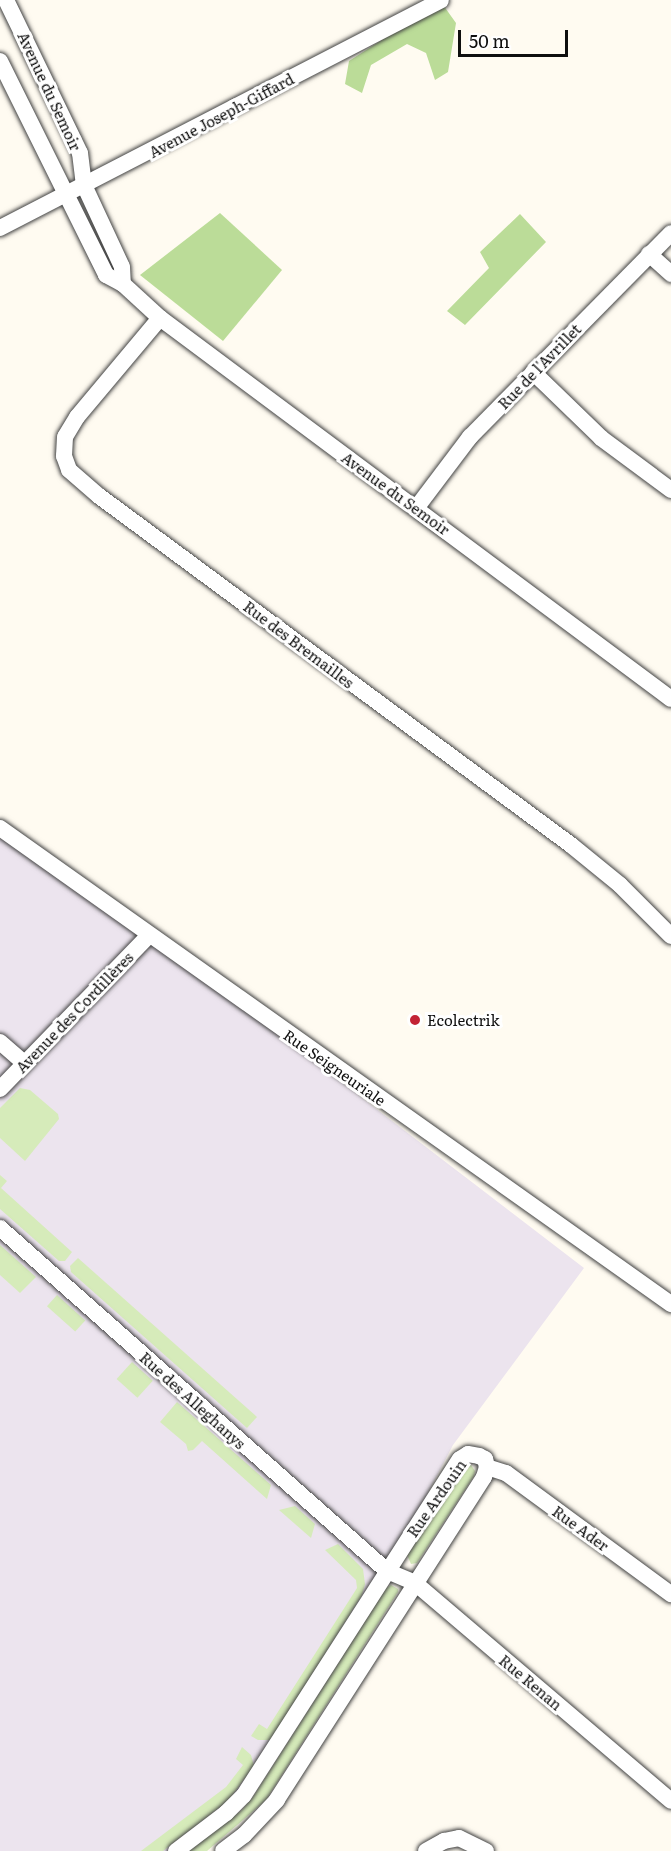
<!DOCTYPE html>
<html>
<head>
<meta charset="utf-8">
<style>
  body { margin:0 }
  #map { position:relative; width:671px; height:1851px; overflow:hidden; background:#fffbf1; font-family:Literata,serif }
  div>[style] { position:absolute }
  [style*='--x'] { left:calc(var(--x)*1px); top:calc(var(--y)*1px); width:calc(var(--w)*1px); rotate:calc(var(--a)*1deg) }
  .industrial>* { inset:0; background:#ece4ee }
  .green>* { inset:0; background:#d6ebba; transform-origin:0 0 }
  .forest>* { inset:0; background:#bbdc98 }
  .roads { filter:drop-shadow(0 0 2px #424242) drop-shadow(0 0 2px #424242) }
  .minor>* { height:16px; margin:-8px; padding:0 8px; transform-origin:8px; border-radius:8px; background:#fff }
  .dots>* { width:16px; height:16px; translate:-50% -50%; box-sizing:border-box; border:3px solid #fff; border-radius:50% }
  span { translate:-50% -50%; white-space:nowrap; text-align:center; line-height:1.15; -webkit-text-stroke:6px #fff; paint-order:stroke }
  .street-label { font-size:15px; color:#0f0f0f }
  .poi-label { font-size:15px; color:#0f0f0f }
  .left { translate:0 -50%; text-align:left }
  .scale { position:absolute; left:458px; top:30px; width:110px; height:27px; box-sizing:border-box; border:3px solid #0f0f0f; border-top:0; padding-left:8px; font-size:18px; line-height:21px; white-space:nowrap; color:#0f0f0f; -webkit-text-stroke:4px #fff; paint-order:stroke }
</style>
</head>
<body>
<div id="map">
  <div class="industrial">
    <div style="clip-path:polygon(0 828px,149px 935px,584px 1268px,453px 1445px,387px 1571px,265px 1764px,176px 1851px,0 1851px)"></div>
  </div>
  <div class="green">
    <div style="clip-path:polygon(20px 1088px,30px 1090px,58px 1114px,59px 1119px,25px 1161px,0 1138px,0 1108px)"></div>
    <div style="clip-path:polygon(0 1175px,7px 1181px,1px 1188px,72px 1252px,65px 1261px,59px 1261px,0 1209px)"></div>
    <div style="clip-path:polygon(0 1245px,36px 1277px,20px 1293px,0 1275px)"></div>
    <div style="clip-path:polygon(78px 1258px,257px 1417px,247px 1428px,71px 1272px,70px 1266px)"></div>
    <div style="left:57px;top:1295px;width:38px;height:15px;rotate:42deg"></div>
    <div style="left:132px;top:1362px;width:28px;height:23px;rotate:42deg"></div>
    <div style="clip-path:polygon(177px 1402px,271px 1485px,267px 1499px,202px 1441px,193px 1450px,188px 1451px,186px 1444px,160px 1422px)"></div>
    <div style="clip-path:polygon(471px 1465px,475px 1471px,474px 1476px,417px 1563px,411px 1564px,407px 1555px,464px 1466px)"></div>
    <div style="clip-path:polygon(295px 1506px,315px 1524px,311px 1538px,279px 1510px)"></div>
    <div style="clip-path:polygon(338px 1544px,363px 1569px,365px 1584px,362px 1595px,271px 1740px,258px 1740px,251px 1736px,259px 1724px,267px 1729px,357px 1588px,356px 1580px,325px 1550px)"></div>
    <div style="clip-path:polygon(391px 1585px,398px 1589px,398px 1592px,266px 1800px,207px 1851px,189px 1851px,242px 1810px,253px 1797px,386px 1588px)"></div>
    <div style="clip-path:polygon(242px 1747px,251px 1755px,254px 1766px,228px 1801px,163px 1851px,141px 1851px,226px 1787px,243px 1765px,236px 1759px)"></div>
  </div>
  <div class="forest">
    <div style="clip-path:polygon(441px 2px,456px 23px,448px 72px,435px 80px,426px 53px,407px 44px,371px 65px,362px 93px,345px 84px,349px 61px)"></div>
    <div style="clip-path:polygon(220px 213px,282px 270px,223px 341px,140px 275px)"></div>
    <div style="clip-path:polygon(520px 214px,546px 242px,465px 325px,447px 311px,489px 268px,480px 252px)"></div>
  </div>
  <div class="roads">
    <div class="minor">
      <div style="--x:6;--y:0;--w:170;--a:64.2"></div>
      <div style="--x:80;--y:153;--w:32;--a:83"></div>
      <div style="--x:84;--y:185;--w:90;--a:65.1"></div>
      <div style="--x:122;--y:267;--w:17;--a:87"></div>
      <div style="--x:0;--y:61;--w:239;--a:63.6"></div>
      <div style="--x:106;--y:275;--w:19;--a:28"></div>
      <div style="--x:123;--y:284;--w:50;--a:42.6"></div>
      <div style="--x:160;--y:318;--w:637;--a:36.71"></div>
      <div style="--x:0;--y:228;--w:496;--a:-27.3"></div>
      <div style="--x:649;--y:254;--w:30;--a:42"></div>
      <div style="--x:160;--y:318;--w:129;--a:130"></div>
      <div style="--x:77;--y:417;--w:23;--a:121"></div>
      <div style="--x:65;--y:437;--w:19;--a:93"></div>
      <div style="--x:64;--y:456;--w:15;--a:70"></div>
      <div style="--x:69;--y:470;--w:40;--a:41"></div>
      <div style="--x:99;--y:496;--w:587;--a:36.48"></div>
      <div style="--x:571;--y:845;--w:63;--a:39.2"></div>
      <div style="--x:620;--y:885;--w:72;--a:45"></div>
      <div style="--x:533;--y:372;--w:95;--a:44.1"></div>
      <div style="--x:601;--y:438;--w:87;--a:36.6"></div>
      <div style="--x:417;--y:507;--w:88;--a:-52.9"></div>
      <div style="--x:470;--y:437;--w:286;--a:-45.4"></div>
      <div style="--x:0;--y:828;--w:823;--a:35.35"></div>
      <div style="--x:0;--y:1042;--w:32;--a:41"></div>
      <div style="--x:0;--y:1089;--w:214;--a:-45.9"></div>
      <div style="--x:0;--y:1228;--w:517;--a:41.55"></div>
      <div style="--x:387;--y:1571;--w:30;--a:23"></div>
      <div style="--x:415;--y:1583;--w:336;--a:40.4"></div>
      <div style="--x:487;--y:1467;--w:20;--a:18"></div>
      <div style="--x:506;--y:1473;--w:205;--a:36.3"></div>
      <div style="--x:176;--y:1851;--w:63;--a:-37.2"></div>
      <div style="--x:226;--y:1813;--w:25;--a:-45"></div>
      <div style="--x:244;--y:1795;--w:399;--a:-57.3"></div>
      <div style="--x:460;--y:1459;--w:9;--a:-32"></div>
      <div style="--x:468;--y:1454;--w:11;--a:10"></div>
      <div style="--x:479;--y:1456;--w:7;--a:27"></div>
      <div style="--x:485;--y:1459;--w:8;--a:76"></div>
      <div style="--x:487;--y:1467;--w:10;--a:107"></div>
      <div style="--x:484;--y:1477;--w:384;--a:122.7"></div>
      <div style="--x:277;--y:1800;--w:48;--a:133.3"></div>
      <div style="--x:244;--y:1835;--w:26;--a:143"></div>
      <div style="--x:426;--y:1851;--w:21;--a:-29"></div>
      <div style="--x:444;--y:1841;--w:15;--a:-11"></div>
      <div style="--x:459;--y:1838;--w:30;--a:26"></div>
    </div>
  </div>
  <div class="dots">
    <div style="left:415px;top:1020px;background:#c32335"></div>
  </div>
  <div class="street-label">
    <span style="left:50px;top:91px;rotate:65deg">Avenue du Semoir</span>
    <span style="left:221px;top:115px;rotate:-28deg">Avenue Joseph-Giffard</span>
    <span style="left:539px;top:366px;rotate:-46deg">Rue de l'Avrillet</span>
    <span style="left:396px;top:493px;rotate:36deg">Avenue du Semoir</span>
    <span style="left:299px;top:644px;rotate:37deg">Rue des Bremailles</span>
    <span style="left:74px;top:1012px;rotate:-46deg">Avenue des Cordillères</span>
    <span style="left:335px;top:1067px;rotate:35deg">Rue Seigneuriale</span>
    <span style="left:193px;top:1400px;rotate:42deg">Rue des Alleghanys</span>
    <span style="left:436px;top:1498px;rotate:-55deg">Rue Ardouin</span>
    <span style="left:581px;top:1528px;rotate:36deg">Rue Ader</span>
    <span style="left:531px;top:1682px;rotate:40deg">Rue Renan</span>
  </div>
  <div class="poi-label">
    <span class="left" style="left:427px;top:1020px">Ecolectrik</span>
  </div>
  <div class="scale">50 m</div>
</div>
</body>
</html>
